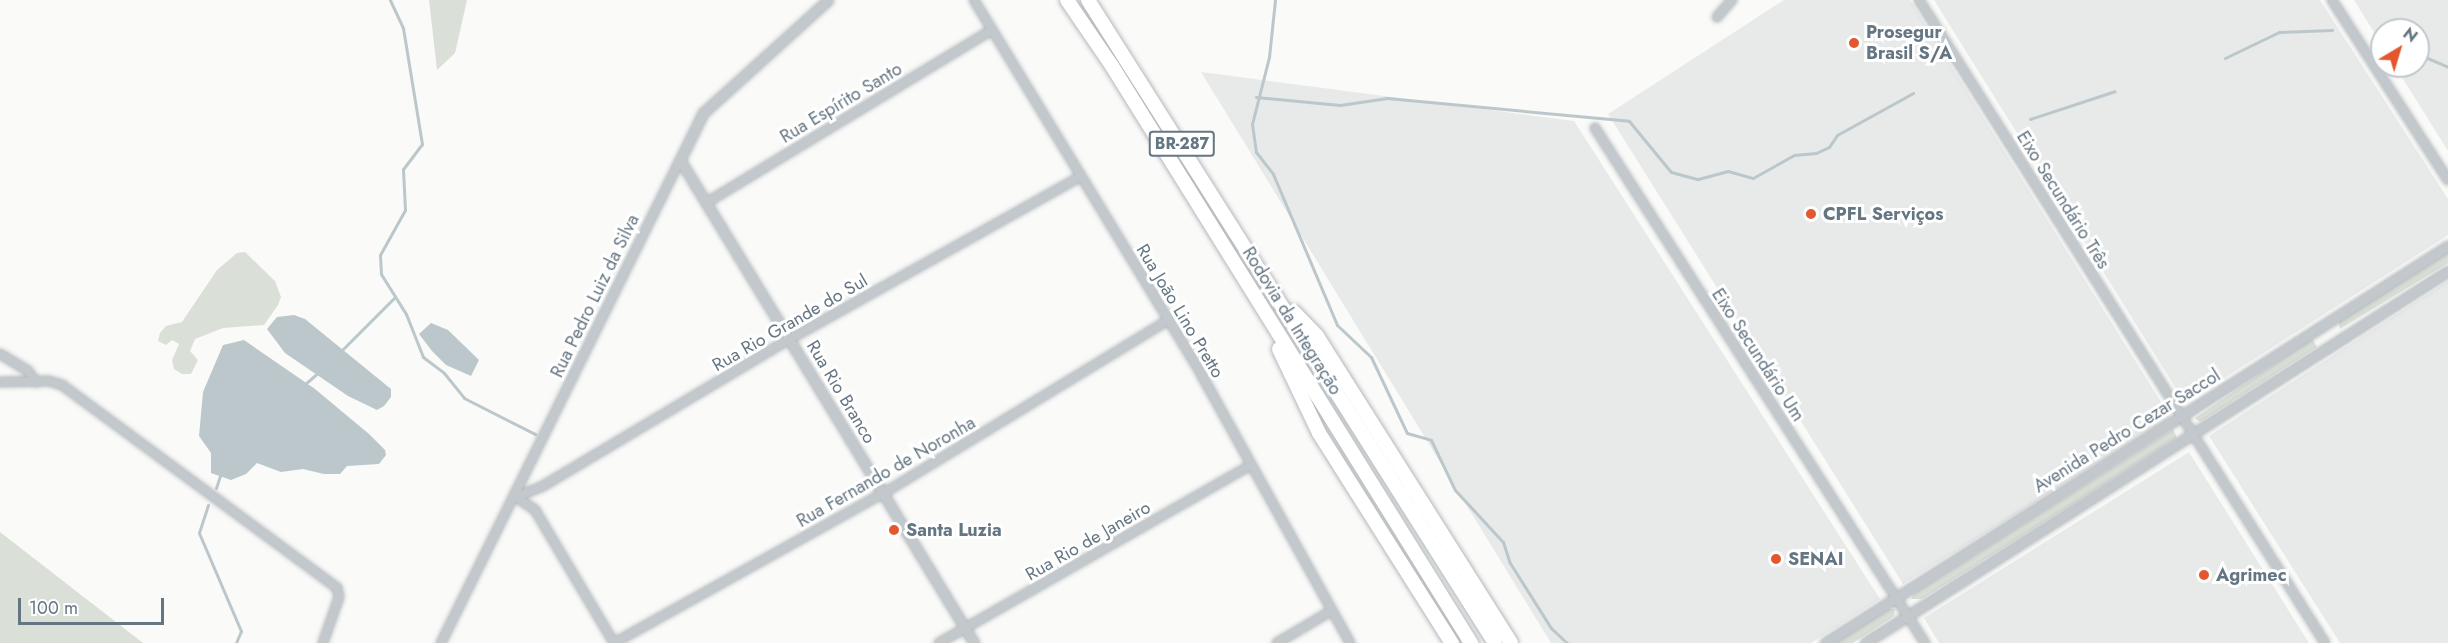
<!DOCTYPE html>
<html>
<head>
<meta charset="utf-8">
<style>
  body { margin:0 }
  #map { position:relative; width:2448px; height:643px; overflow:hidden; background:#fafaf8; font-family:Jost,sans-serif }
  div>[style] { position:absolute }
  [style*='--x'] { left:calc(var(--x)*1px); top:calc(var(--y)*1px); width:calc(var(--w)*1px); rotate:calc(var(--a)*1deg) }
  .built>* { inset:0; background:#e8e9e9 }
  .green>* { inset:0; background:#dadfd7 }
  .water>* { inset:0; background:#bbc7cb }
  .stream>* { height:3px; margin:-1.5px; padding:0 1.5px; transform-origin:1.5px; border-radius:1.5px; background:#bbc7cb }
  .roads { filter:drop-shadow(0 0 2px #b4b9bd) drop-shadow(0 0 2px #b4b9bd) }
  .minor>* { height:8px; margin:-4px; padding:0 4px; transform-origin:4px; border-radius:4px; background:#c3c8cc }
  .tertiary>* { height:9px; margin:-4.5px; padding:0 4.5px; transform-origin:4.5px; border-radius:4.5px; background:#c3c8cc }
  .trunk>* { height:14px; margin:-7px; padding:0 7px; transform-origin:7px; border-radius:7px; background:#fff }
  .dots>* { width:16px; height:16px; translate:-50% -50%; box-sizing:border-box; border:3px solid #fff; border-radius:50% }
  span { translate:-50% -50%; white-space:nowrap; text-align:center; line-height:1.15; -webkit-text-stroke:6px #fff; paint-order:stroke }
  .shield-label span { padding:2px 4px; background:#fff; border:2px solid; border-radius:4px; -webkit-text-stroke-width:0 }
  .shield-label { font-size:16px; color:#657683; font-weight:700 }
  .poi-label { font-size:18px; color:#657683; font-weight:700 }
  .left { translate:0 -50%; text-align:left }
  .street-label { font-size:18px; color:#657683 }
  .north { position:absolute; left:2370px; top:18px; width:60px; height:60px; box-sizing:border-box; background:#fff; border:2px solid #c1c8cd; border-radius:50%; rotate:38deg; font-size:16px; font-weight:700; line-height:24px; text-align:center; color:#657683 }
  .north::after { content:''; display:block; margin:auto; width:21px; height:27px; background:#e4572e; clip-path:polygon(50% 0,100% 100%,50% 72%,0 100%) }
  .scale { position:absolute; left:18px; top:598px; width:146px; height:27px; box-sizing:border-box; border:3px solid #657683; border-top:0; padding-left:8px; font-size:18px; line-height:21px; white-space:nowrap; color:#657683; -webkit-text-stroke:4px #fff; paint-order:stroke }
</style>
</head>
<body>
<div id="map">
  <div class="built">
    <div style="clip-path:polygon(1784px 0,1910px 0,2171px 418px,1903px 584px,1608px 114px)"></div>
    <div style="clip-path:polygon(1934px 0,2320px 0,2448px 199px,2448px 235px,2185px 403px)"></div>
    <div style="clip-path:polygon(2354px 0,2448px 0,2448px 151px,2395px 66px,2418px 66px,2418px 30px,2382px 30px,2382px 45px)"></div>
    <div style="clip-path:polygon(1201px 72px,1574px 121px,1880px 599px,1811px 643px,1551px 643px)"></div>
    <div style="clip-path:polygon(2448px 281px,2448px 643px,2340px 643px,2209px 436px)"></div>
    <div style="clip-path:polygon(2189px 452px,2309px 643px,1939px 643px,1924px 618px)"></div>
  </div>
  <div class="green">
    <div style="clip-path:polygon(429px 0,467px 0,455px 53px,437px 70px)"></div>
    <div style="clip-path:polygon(2448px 249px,2448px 263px,2340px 329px,2338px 320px)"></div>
    <div style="clip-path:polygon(245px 252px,275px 281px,281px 297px,278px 305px,264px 325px,223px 328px,195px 339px,190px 351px,198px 360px,191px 374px,182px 374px,174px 369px,172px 360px,179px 344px,172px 340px,166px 345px,158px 341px,160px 333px,166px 326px,182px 322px,217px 270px,237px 253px)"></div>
    <div style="clip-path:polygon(2312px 338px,2317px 347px,2200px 422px,2195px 418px)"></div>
    <div style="clip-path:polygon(2173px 429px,2177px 438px,1922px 599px,1911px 599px,1914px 593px)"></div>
    <div style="clip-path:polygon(0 532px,143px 643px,0 643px)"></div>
    <div style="clip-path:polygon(1888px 609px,1895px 609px,1894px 616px,1853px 643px,1834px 643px)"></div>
  </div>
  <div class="water">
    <div style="clip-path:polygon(294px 315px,305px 319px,391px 389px,391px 397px,384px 406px,377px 410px,348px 396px,285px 353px,267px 329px,277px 317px)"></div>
    <div style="clip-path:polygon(431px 323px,448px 330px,479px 360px,471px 376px,446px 365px,432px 351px,419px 334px)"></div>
    <div style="clip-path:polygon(244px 340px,315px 389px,369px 434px,385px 450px,386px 455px,379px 464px,347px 466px,340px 474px,324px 474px,303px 469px,281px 472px,257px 463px,246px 474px,231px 480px,211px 473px,211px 453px,199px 436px,203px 392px,223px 345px)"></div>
  </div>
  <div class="stream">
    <div style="--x:390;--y:0;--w:31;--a:65"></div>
    <div style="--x:403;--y:28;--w:118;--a:80.7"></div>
    <div style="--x:422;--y:144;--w:31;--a:127"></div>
    <div style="--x:403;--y:169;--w:41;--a:87.2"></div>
    <div style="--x:405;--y:210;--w:51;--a:119.1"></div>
    <div style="--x:380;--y:255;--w:19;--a:87"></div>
    <div style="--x:381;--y:274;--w:47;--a:58"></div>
    <div style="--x:406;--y:314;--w:46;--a:68.4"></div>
    <div style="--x:423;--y:357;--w:26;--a:37"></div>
    <div style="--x:444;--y:373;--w:32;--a:51"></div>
    <div style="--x:464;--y:398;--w:80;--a:26.9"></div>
    <div style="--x:1275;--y:0;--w:57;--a:96"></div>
    <div style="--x:1269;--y:57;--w:69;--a:104.2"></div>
    <div style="--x:1252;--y:124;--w:28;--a:82"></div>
    <div style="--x:1256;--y:152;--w:28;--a:52"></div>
    <div style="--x:1273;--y:174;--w:164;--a:67"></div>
    <div style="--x:1337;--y:325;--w:47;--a:43.3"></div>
    <div style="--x:1371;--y:357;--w:84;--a:64.7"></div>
    <div style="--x:1407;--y:433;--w:25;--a:16"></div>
    <div style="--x:1431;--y:440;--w:55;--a:64.4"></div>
    <div style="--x:1455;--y:490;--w:71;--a:47.3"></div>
    <div style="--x:1503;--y:542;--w:22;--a:72"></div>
    <div style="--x:1510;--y:563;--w:77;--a:57.8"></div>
    <div style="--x:1551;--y:628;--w:22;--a:43"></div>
    <div style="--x:2418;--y:54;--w:33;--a:23"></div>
    <div style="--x:2225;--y:58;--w:60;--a:-25.7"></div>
    <div style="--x:2279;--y:32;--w:53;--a:-2.2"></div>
    <div style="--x:1256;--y:97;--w:84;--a:5.4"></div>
    <div style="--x:1340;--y:105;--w:48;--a:-8.5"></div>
    <div style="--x:1387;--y:98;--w:243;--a:5.4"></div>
    <div style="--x:1629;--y:121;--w:66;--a:50.5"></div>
    <div style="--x:1671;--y:172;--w:28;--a:15"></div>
    <div style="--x:1698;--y:179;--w:31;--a:-15"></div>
    <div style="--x:1728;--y:171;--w:26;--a:16"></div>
    <div style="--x:1753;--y:178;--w:47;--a:-29.3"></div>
    <div style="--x:1794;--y:155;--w:22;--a:-5"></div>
    <div style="--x:1816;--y:153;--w:14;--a:-25"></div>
    <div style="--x:1829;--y:147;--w:14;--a:-56"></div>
    <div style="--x:1837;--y:135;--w:87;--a:-28.9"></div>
    <div style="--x:2030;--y:119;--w:89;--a:-18.2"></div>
    <div style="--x:340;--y:352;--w:76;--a:-45"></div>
    <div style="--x:305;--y:384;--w:20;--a:-41"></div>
    <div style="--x:216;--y:488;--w:13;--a:-72"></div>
    <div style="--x:208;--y:505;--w:29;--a:108"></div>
    <div style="--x:199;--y:533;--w:107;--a:66.8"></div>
    <div style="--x:241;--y:631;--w:13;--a:113"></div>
  </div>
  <div class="roads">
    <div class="minor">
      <div style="--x:974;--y:0;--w:437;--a:58.7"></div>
      <div style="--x:1201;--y:374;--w:308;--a:61"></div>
      <div style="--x:1919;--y:0;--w:760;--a:57.73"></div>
      <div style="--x:2332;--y:0;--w:214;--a:57.2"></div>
      <div style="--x:1717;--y:17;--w:23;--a:-49"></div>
      <div style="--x:1595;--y:128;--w:612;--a:57.35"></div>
      <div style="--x:706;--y:203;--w:334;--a:-31.2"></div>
      <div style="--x:0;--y:354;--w:33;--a:31"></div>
      <div style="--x:28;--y:371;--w:14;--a:54"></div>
      <div style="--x:0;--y:382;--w:49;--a:-1.2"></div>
      <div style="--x:49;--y:381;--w:14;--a:17"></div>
      <div style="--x:62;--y:385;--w:342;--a:36.4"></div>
      <div style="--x:337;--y:588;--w:9;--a:77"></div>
      <div style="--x:339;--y:597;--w:49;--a:109.2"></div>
      <div style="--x:516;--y:497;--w:29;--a:-22"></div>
      <div style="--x:543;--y:486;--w:287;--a:-30.8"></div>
      <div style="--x:790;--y:339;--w:332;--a:-29.2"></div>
      <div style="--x:516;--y:497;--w:23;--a:34"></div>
      <div style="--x:535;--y:510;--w:155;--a:59.3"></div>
      <div style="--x:441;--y:643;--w:539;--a:-63.67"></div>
      <div style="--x:614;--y:643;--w:309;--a:-29.1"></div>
      <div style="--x:884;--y:493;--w:333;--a:-31.3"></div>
      <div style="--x:939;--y:643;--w:359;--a:-29.7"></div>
      <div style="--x:1277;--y:643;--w:63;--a:-30.7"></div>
    </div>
    <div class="tertiary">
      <div style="--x:828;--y:0;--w:169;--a:137.9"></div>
      <div style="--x:703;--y:113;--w:52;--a:116.1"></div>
      <div style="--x:680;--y:160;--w:565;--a:58.67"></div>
      <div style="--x:1825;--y:643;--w:739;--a:-32.51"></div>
      <div style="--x:1865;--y:643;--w:692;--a:-32.54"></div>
    </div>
    <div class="trunk">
      <div style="--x:1067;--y:0;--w:80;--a:55.7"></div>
      <div style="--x:1112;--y:66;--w:680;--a:58.11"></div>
      <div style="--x:1088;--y:0;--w:761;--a:57.67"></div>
      <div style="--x:1294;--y:312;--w:33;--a:46"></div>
      <div style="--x:1317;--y:336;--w:363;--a:57.7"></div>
      <div style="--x:1279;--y:349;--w:93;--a:64.5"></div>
      <div style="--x:1319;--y:433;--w:249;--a:57.7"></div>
    </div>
  </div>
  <div class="dots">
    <div style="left:1854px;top:43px;background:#e4572e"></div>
    <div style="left:1811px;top:214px;background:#e4572e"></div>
    <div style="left:894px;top:530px;background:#e4572e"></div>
    <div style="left:1776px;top:559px;background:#e4572e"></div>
    <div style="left:2204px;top:575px;background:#e4572e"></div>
  </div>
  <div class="shield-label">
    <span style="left:1182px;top:144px">BR-287</span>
  </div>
  <div class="poi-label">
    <span class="left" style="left:1866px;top:43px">Prosegur<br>Brasil S/A</span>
    <span class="left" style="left:1823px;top:214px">CPFL Serviços</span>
    <span class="left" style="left:906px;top:530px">Santa Luzia</span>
    <span class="left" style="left:1788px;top:559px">SENAI</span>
    <span class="left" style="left:2216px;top:575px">Agrimec</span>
  </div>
  <div class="street-label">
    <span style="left:841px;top:103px;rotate:-31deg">Rua Espírito Santo</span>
    <span style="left:2063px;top:200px;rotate:58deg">Eixo Secundário Três</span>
    <span style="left:595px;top:296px;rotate:-64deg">Rua Pedro Luiz da Silva</span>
    <span style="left:1180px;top:311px;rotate:59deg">Rua João Lino Pretto</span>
    <span style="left:1292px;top:321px;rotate:58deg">Rodovia da Integração</span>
    <span style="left:790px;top:323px;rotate:-30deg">Rua Rio Grande do Sul</span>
    <span style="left:1758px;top:355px;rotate:57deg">Eixo Secundário Um</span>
    <span style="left:841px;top:392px;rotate:59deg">Rua Rio Branco</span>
    <span style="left:2127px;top:431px;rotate:-32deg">Avenida Pedro Cezar Saccol</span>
    <span style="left:886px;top:472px;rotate:-30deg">Rua Fernando de Noronha</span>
    <span style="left:1088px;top:541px;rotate:-30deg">Rua Rio de Janeiro</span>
  </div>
  <div class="north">N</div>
  <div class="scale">100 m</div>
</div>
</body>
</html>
